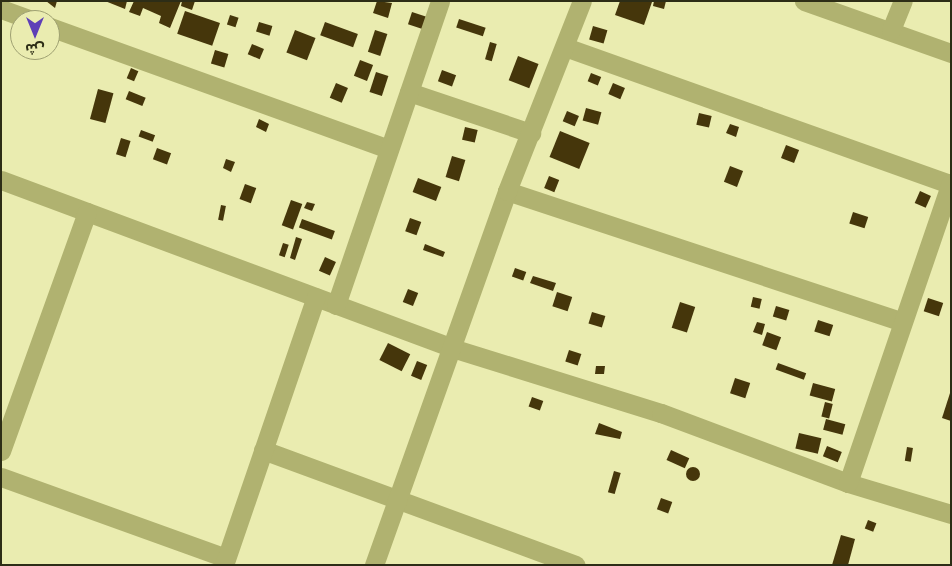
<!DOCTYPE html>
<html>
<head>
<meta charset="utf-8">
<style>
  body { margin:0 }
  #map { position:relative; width:952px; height:566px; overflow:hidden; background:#eaecb0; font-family:"Golos Text","Noto Sans Arabic",sans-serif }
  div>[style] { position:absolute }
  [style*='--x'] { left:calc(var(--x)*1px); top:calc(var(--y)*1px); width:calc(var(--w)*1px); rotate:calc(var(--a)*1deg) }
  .building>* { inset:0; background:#45360b; transform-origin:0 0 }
  .round { border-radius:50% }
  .street>* { height:19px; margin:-9.5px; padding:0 9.5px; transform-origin:9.5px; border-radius:9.5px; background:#b0b270 }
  span { translate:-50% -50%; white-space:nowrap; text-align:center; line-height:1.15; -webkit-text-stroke:5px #eaecb0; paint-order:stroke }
  .frame { position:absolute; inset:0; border:2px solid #2d2d16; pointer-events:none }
  .north { position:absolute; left:10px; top:10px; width:50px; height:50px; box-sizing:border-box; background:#eaecb0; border:1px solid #9ea072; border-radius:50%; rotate:180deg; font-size:14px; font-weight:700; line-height:20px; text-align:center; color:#2d2d16 }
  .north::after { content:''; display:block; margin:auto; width:18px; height:22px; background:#5e3fb7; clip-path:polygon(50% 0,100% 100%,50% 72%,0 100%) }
</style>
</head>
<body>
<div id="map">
  <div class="building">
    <div style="clip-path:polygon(46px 1px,57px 1px,55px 8px)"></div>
    <div style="clip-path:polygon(105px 1px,127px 1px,125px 9px)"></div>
    <div style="clip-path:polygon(134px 1px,181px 1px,170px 28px,159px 23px,161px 16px,143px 8px,140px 16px,129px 12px)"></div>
    <div style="clip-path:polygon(182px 1px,195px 1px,192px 10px,181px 6px)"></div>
    <div style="clip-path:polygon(377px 1px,392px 3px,388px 18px,373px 13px)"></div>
    <div style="clip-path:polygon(620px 1px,652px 2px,644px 25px,615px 15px)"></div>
    <div style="clip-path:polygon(654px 1px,666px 1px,664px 9px,653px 6px)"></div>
    <div style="left:185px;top:11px;width:37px;height:24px;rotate:19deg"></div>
    <div style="left:412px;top:12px;width:16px;height:13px;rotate:18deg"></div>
    <div style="left:230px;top:15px;width:9px;height:10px;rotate:18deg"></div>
    <div style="left:459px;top:19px;width:28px;height:9px;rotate:18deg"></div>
    <div style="left:259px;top:22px;width:14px;height:10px;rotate:17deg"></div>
    <div style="left:325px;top:22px;width:35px;height:14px;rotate:20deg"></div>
    <div style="left:593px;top:26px;width:15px;height:14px;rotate:16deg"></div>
    <div style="left:295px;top:30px;width:22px;height:24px;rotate:21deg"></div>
    <div style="left:375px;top:30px;width:13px;height:23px;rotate:18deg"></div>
    <div style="left:490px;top:42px;width:7px;height:18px;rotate:16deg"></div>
    <div style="left:252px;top:44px;width:13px;height:11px;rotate:23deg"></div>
    <div style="left:215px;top:50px;width:14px;height:14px;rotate:17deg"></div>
    <div style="left:518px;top:56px;width:22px;height:26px;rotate:21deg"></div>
    <div style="left:360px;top:60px;width:14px;height:17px;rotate:21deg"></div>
    <div style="left:131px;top:68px;width:8px;height:11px;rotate:23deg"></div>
    <div style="left:442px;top:70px;width:15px;height:12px;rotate:20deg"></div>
    <div style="left:376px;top:72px;width:13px;height:21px;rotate:18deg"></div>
    <div style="left:591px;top:73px;width:11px;height:9px;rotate:22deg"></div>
    <div style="left:336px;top:83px;width:13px;height:16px;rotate:23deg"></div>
    <div style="left:613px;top:83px;width:13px;height:12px;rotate:23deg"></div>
    <div style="left:98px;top:89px;width:16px;height:31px;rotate:15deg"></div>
    <div style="left:129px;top:91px;width:18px;height:9px;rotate:22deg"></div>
    <div style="left:586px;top:108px;width:16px;height:13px;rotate:15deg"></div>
    <div style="left:567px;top:111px;width:13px;height:11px;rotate:23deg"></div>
    <div style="left:699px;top:113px;width:13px;height:12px;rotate:13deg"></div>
    <div style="clip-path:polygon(259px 119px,269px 124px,266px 132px,256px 127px)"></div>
    <div style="clip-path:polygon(730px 124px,739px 127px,736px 137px,726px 133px)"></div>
    <div style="left:465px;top:127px;width:13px;height:13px;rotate:13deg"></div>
    <div style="left:141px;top:130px;width:15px;height:7px;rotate:20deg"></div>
    <div style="left:560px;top:131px;width:32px;height:28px;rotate:22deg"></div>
    <div style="left:121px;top:138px;width:10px;height:17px;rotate:17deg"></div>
    <div style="left:786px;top:145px;width:14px;height:14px;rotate:21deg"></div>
    <div style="left:157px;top:148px;width:15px;height:12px;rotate:20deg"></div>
    <div style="left:452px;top:156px;width:14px;height:22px;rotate:17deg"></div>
    <div style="clip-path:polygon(226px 159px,235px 162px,231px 172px,223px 168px)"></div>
    <div style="left:730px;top:166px;width:14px;height:17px;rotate:21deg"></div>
    <div style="left:549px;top:176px;width:11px;height:13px;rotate:22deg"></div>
    <div style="left:418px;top:178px;width:25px;height:15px;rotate:21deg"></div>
    <div style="left:245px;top:184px;width:12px;height:16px;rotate:20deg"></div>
    <div style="left:920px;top:191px;width:12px;height:13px;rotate:24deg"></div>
    <div style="left:291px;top:200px;width:12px;height:27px;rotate:20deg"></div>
    <div style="clip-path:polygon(307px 202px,315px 204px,312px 211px,304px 208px)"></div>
    <div style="left:221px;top:205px;width:5px;height:15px;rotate:11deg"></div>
    <div style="left:853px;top:212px;width:16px;height:12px;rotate:18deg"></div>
    <div style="left:410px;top:218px;width:12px;height:14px;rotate:20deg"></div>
    <div style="left:302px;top:219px;width:35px;height:9px;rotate:20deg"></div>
    <div style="clip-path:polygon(296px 237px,302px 239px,295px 260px,290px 258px)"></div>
    <div style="left:283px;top:243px;width:6px;height:13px;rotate:18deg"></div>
    <div style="clip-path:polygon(425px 244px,445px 252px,443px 257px,423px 250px)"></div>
    <div style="left:325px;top:257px;width:12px;height:15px;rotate:24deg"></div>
    <div style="left:515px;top:268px;width:12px;height:9px;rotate:20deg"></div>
    <div style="clip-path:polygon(533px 276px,556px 283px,553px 291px,530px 283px)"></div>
    <div style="left:408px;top:289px;width:11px;height:14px;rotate:22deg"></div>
    <div style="left:557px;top:292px;width:16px;height:15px;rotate:18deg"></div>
    <div style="left:753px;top:297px;width:9px;height:10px;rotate:13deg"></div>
    <div style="left:928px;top:298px;width:16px;height:14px;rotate:18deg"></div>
    <div style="left:680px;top:302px;width:16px;height:27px;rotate:18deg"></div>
    <div style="left:776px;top:306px;width:14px;height:11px;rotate:17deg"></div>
    <div style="left:592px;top:312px;width:14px;height:12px;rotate:17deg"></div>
    <div style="left:818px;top:320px;width:16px;height:12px;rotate:18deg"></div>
    <div style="clip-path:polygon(757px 322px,765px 324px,762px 335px,753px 332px)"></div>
    <div style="left:767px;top:332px;width:15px;height:14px;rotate:20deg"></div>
    <div style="left:388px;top:343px;width:25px;height:19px;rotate:27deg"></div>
    <div style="left:569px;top:350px;width:13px;height:12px;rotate:18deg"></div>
    <div style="left:417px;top:361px;width:11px;height:16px;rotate:22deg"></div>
    <div style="left:778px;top:363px;width:30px;height:7px;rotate:20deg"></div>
    <div style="clip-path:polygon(596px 366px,605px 366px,604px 374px,595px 374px)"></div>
    <div style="left:735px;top:378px;width:16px;height:16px;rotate:18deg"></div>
    <div style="left:813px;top:383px;width:23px;height:13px;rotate:15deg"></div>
    <div style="clip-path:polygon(951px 390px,951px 421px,942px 418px)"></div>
    <div style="left:532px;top:397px;width:12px;height:10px;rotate:20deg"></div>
    <div style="left:825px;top:402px;width:8px;height:15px;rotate:14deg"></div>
    <div style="left:826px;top:419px;width:20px;height:11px;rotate:15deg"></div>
    <div style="clip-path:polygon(599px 423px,622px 432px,620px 439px,595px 434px)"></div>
    <div style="left:799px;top:433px;width:23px;height:16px;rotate:13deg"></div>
    <div style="left:827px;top:446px;width:16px;height:11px;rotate:22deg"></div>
    <div style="left:907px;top:447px;width:6px;height:14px;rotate:9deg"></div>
    <div style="left:671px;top:450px;width:20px;height:11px;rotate:24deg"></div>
    <div class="round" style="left:686px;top:467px;width:14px;height:14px"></div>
    <div style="left:614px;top:471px;width:7px;height:22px;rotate:16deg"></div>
    <div style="left:661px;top:498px;width:12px;height:12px;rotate:20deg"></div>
    <div style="left:868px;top:520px;width:9px;height:9px;rotate:21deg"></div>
    <div style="clip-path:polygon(841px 535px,855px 539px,848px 565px,832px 565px)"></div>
  </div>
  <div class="street">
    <div style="--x:804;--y:1;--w:156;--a:19.5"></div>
    <div style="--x:1;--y:9;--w:33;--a:20"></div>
    <div style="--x:50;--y:27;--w:360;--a:19.8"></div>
    <div style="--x:891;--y:30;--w:31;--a:-68"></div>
    <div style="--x:565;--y:47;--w:409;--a:19.6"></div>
    <div style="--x:409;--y:92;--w:129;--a:18.6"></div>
    <div style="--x:1;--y:180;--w:481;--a:20.4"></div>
    <div style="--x:452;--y:348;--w:219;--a:17.3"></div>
    <div style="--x:661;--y:413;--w:200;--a:20.5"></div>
    <div style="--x:848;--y:483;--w:108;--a:16.8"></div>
    <div style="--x:507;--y:191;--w:416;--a:18.3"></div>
    <div style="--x:336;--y:305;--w:321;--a:-71.1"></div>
    <div style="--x:263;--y:450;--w:333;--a:20.2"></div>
    <div style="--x:1;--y:451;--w:254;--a:-70.2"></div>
    <div style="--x:1;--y:477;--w:239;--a:19.8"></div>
    <div style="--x:848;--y:483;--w:317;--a:-71.1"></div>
    <div style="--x:224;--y:565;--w:283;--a:-71.1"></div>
    <div style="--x:374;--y:565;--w:397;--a:-70.4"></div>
    <div style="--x:507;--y:191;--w:204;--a:-68.5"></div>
  </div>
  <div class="frame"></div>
  <div class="north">ش</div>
</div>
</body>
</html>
